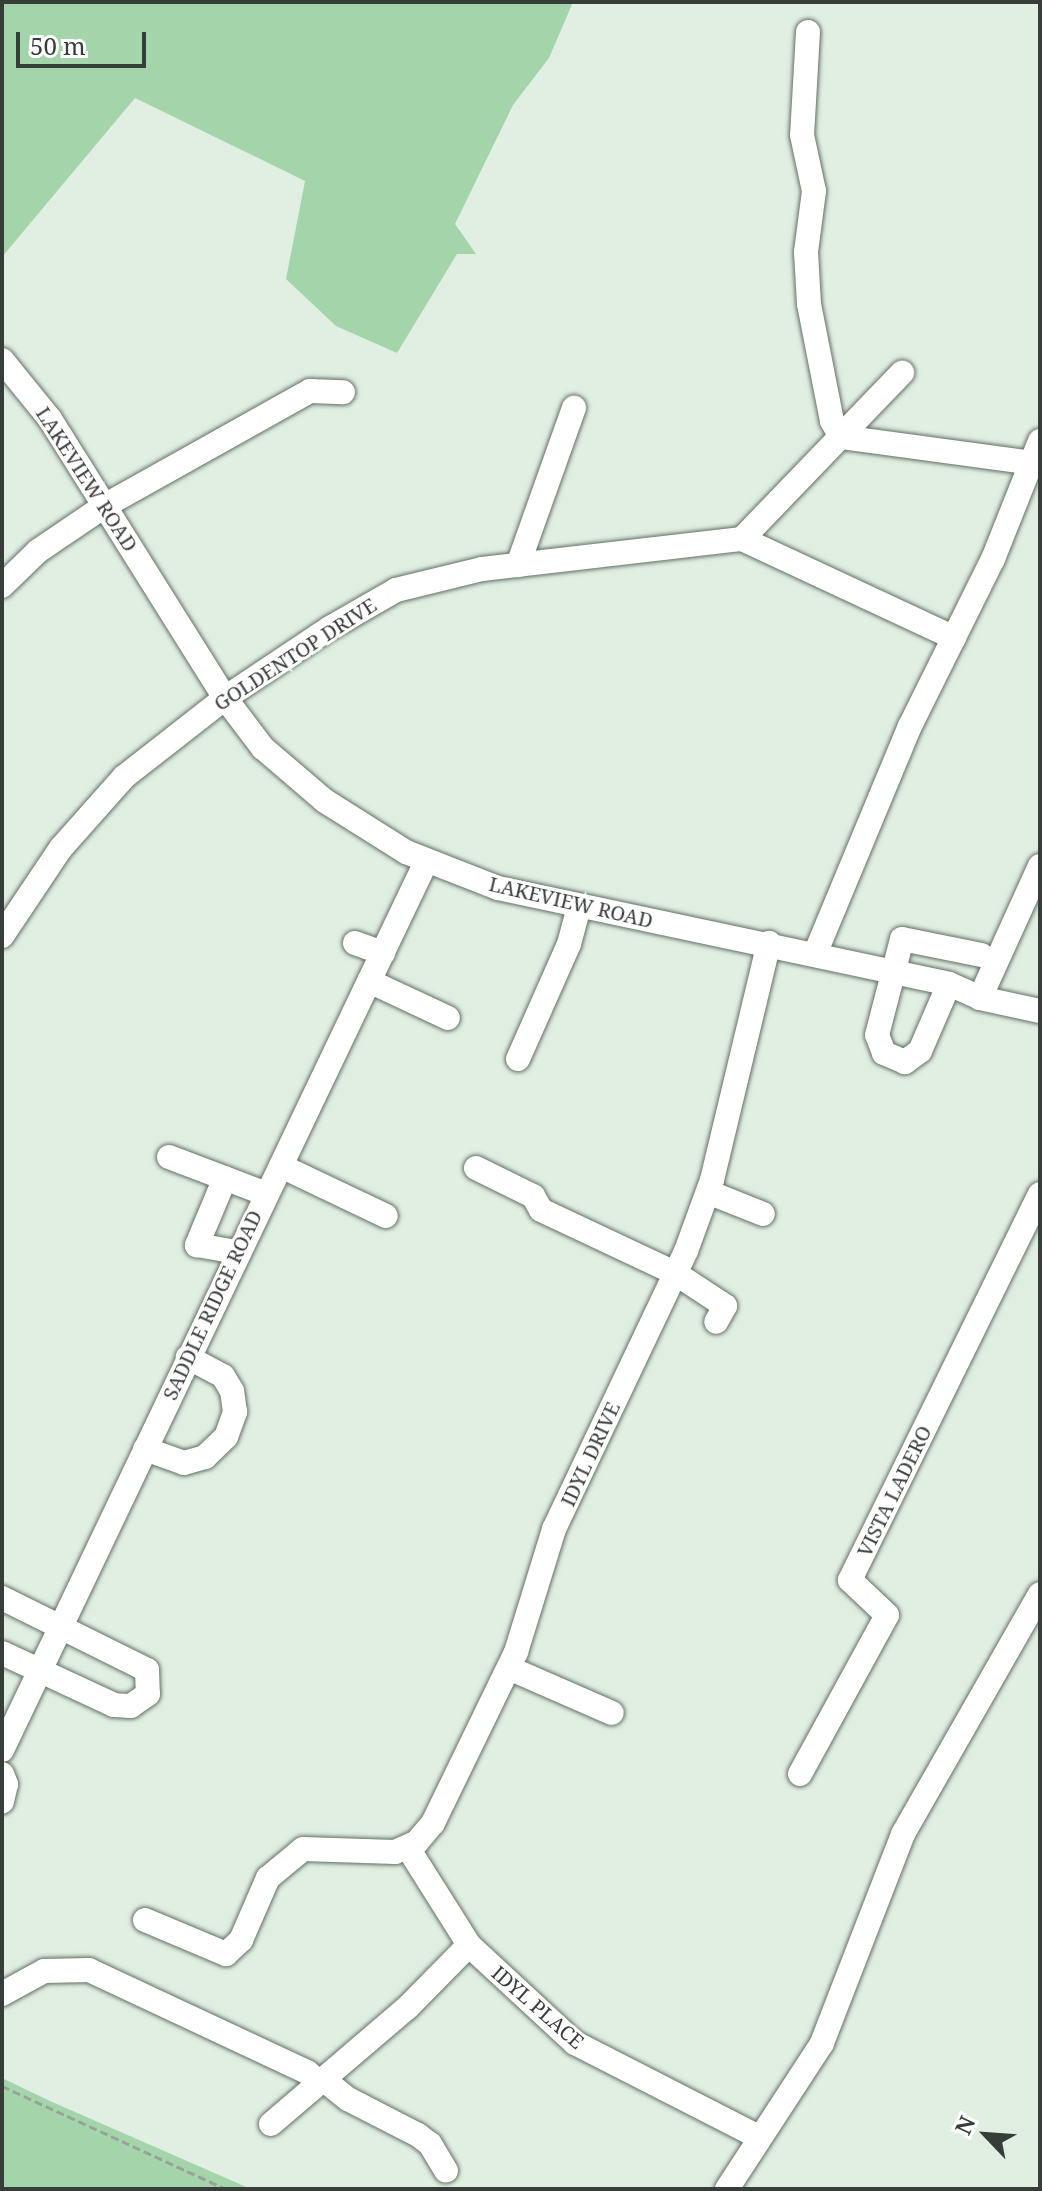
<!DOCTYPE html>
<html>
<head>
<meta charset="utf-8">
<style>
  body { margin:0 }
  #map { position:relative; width:1042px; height:2191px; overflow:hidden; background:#e0efe2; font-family:"Noto Serif",serif }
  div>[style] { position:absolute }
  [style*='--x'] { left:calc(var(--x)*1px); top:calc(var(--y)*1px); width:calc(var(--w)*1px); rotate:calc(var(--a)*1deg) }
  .green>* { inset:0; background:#a4d5aa }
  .path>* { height:3px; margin-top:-1.5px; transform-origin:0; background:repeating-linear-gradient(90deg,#97a399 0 8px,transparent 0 12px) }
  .roads { filter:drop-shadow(0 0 2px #637065) drop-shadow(0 0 2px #637065) }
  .minor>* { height:24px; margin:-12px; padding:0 12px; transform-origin:12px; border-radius:12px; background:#fff }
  span { translate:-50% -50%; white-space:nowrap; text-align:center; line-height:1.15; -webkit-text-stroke:6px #fff; paint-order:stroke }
  .street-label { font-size:20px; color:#373d38 }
  .frame { position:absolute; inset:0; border:4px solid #373d38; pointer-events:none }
  .north { position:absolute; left:946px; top:2095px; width:80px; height:80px; -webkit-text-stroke:6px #fff; paint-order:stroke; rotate:295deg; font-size:22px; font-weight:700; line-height:32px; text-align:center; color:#373d38 }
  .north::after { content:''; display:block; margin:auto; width:28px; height:36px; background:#373d38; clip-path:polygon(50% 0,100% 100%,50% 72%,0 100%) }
  .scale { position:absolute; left:16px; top:32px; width:130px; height:36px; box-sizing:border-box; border:4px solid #373d38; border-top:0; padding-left:10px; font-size:24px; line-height:28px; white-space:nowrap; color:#373d38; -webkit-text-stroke:6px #fff; paint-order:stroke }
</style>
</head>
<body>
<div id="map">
  <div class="green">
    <div style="clip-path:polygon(2px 2px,573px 2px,549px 58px,513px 105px,455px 224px,476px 254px,457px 254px,397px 353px,336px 326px,286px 279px,305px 181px,135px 98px,2px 257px)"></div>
    <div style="clip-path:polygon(2px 2078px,50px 2101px,251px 2189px,2px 2189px)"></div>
  </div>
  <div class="path">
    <div style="--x:2;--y:2086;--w:247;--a:24.7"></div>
  </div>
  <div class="roads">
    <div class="minor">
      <div style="--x:808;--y:32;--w:103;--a:93.3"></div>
      <div style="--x:802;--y:135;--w:57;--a:77.9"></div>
      <div style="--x:814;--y:191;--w:62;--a:97.5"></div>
      <div style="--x:806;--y:252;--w:52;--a:86.7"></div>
      <div style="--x:809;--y:304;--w:119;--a:78.9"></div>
      <div style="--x:832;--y:421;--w:18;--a:61"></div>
      <div style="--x:841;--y:437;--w:194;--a:7.7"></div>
      <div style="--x:2;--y:360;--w:76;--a:50.9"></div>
      <div style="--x:50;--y:419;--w:329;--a:57.9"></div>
      <div style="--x:225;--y:698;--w:63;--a:52.8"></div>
      <div style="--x:263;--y:748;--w:82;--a:40.5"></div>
      <div style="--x:325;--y:801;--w:96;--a:32.2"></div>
      <div style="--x:406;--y:852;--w:99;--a:21.4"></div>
      <div style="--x:498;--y:888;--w:461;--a:12"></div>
      <div style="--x:949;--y:984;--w:34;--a:24"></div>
      <div style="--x:980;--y:998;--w:61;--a:12.2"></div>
      <div style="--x:742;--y:539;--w:234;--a:25"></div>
      <div style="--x:518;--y:565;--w:167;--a:-70.4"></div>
      <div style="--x:2;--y:586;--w:50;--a:-44.2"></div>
      <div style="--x:38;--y:551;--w:82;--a:-34.1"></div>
      <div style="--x:106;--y:505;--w:234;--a:-29.2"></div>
      <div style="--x:310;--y:391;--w:33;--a:2"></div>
      <div style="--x:2;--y:936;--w:106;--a:-56.2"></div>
      <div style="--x:61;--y:848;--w:95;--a:-48.4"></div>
      <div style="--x:124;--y:777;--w:128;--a:-38"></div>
      <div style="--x:225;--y:698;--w:126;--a:-33.7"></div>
      <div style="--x:330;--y:628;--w:76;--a:-29.9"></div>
      <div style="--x:396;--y:590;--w:89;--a:-13.7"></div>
      <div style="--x:482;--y:569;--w:262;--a:-6.6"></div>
      <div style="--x:742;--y:539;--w:231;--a:-46.1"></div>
      <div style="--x:355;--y:943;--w:30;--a:20"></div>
      <div style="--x:815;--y:954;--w:247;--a:-67.4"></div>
      <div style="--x:910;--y:726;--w:186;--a:-63.6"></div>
      <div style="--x:993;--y:559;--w:127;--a:-68.3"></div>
      <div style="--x:369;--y:981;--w:87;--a:25.1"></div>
      <div style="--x:949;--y:984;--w:73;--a:113.4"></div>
      <div style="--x:920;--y:1051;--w:19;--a:144"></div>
      <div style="--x:905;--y:1062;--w:23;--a:-157"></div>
      <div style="--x:884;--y:1053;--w:19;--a:-111"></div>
      <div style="--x:877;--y:1035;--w:99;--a:-75.4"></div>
      <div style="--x:902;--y:939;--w:81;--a:11.4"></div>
      <div style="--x:980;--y:998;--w:145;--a:-65.6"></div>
      <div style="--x:518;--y:1059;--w:126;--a:-66.1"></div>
      <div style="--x:569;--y:944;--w:39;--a:-75"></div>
      <div style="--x:169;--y:1157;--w:102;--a:20.8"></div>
      <div style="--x:281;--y:1166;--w:116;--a:25.5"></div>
      <div style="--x:476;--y:1168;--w:64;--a:26.2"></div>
      <div style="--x:533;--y:1196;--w:16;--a:60"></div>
      <div style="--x:541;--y:1210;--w:148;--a:25.2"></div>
      <div style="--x:675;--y:1273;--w:60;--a:33.4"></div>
      <div style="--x:725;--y:1306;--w:18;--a:119"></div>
      <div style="--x:225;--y:1178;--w:73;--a:112.7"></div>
      <div style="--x:197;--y:1245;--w:40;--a:10"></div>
      <div style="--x:708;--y:1192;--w:59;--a:21.8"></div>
      <div style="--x:145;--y:1449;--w:41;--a:19.7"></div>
      <div style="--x:184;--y:1463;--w:22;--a:-16"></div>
      <div style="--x:205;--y:1457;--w:29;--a:-44"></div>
      <div style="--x:226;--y:1437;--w:27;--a:-70"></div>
      <div style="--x:235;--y:1412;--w:21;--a:-98"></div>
      <div style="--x:232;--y:1391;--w:17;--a:-121"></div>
      <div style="--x:223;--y:1376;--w:40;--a:-152"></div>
      <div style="--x:2;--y:1598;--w:162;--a:26.4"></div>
      <div style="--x:147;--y:1670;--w:24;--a:88"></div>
      <div style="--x:148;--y:1694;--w:21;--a:145"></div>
      <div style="--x:131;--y:1706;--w:17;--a:-177"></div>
      <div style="--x:114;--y:1705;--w:123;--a:-155.1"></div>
      <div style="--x:509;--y:1668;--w:112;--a:23.6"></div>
      <div style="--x:2;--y:1750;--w:984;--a:-64.48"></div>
      <div style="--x:2;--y:1774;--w:11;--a:68"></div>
      <div style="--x:6;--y:1784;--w:18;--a:103"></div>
      <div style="--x:800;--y:1774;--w:181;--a:-61.3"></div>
      <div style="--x:887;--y:1615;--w:51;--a:-136.6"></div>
      <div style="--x:850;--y:1580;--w:430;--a:-63.8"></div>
      <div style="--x:408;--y:1848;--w:115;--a:57.8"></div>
      <div style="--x:469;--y:1945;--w:144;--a:42.8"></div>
      <div style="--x:575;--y:2043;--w:204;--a:27.1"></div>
      <div style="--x:145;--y:1920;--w:88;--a:22.8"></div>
      <div style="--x:226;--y:1954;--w:21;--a:-43"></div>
      <div style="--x:241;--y:1940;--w:68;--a:-66.5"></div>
      <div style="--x:268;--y:1878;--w:45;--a:-39.6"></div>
      <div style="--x:303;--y:1849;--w:92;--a:1.9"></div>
      <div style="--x:395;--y:1852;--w:24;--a:-24"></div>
      <div style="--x:417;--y:1842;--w:25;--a:-50"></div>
      <div style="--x:433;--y:1823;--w:190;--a:-64.1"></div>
      <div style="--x:516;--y:1652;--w:129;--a:-72.8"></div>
      <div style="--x:554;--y:1529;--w:308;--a:-64.6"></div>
      <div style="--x:686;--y:1251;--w:76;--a:-69.9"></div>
      <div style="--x:712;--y:1180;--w:244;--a:-76.5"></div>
      <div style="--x:2;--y:1994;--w:48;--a:-28.7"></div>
      <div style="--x:44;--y:1971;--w:45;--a:-1.3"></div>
      <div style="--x:89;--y:1970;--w:241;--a:25.1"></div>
      <div style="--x:307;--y:2072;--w:16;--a:40"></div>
      <div style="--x:323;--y:2079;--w:32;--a:39"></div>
      <div style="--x:348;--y:2099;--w:79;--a:27.2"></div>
      <div style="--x:418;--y:2135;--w:15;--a:37"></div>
      <div style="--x:430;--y:2144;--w:31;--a:59"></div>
      <div style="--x:271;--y:2124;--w:179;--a:-40.5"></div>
      <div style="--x:407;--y:2008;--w:88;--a:-45.5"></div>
      <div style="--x:727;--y:2189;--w:174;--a:-56.9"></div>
      <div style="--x:822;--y:2043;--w:224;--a:-68.8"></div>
      <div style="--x:903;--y:1834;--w:276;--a:-60.3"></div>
    </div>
  </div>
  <div class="street-label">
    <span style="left:87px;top:479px;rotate:57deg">LAKEVIEW ROAD</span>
    <span style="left:295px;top:654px;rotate:-33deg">GOLDENTOP DRIVE</span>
    <span style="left:571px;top:902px;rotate:13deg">LAKEVIEW ROAD</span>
    <span style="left:212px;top:1305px;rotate:-65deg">SADDLE RIDGE ROAD</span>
    <span style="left:590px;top:1454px;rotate:-65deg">IDYL DRIVE</span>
    <span style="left:894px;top:1491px;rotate:-64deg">VISTA LADERO</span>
    <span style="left:538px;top:2007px;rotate:41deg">IDYL PLACE</span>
  </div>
  <div class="frame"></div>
  <div class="north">N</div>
  <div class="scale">50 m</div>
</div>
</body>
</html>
